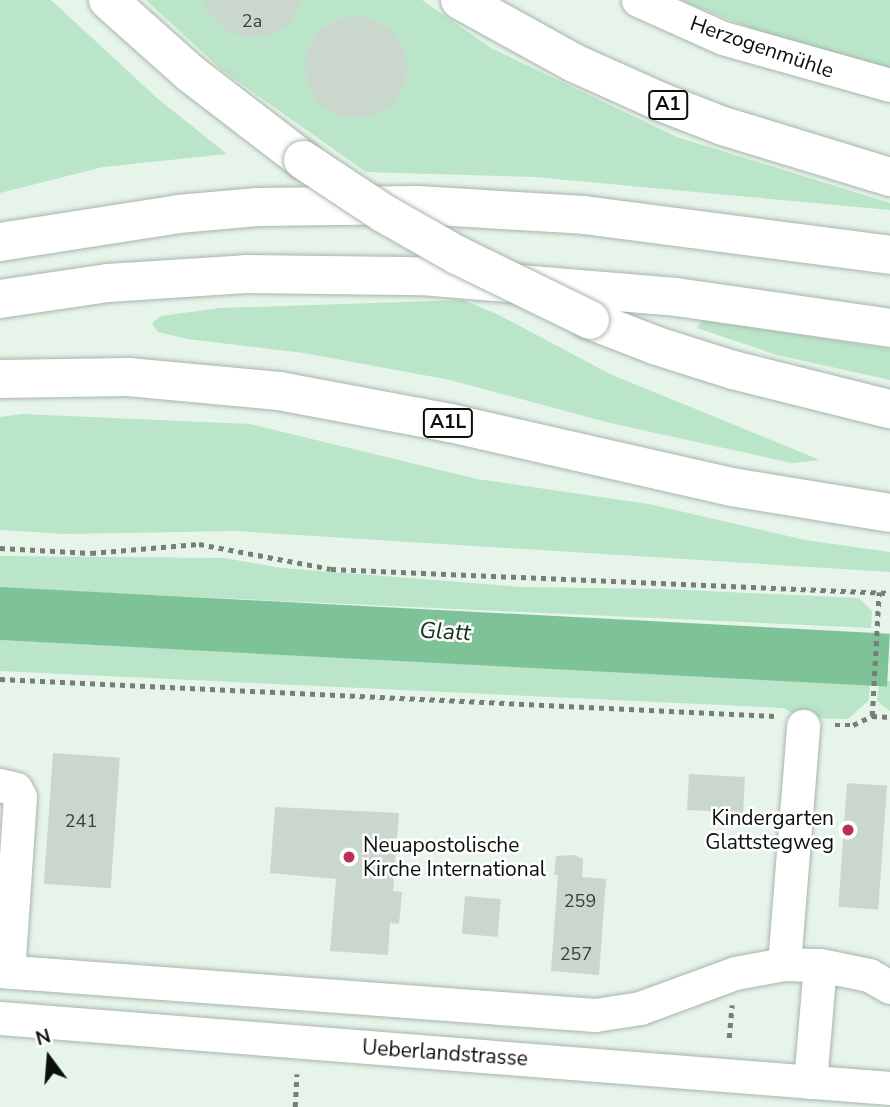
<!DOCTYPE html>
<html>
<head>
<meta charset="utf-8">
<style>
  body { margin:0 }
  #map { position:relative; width:890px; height:1107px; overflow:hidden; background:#e6f4ea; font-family:"Nunito Sans",sans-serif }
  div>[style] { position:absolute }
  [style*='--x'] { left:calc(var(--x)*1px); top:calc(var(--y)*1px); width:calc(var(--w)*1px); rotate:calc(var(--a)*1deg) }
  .green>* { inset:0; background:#bae5c9 }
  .water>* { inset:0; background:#7ec397; transform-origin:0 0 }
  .building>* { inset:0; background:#c9d7cd; transform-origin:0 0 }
  .round { border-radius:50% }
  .path>* { height:4.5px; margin-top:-2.25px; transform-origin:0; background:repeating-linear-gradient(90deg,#757f78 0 5px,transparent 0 10px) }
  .roads { filter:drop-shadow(0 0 2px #a7b5ab) drop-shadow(0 0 2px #a7b5ab) }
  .minor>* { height:33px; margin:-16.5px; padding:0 16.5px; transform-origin:16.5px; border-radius:16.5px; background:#fff }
  .highway>* { height:38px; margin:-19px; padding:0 19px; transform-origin:19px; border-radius:19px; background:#fff }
  .bridges { filter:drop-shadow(0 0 2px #a7b5ab) drop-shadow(0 0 2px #a7b5ab) }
  .highway-bridge>* { height:38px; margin:-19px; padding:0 19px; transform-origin:19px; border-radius:19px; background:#fff }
  .dots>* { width:19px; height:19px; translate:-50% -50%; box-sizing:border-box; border:4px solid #fff; border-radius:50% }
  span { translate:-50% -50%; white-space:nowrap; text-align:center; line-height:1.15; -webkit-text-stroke:5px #fff; paint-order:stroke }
  .number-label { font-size:18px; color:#3a423d }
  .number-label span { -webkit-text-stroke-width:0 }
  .shield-label span { padding:2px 5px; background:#fff; border:2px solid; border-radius:5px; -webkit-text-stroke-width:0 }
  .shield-label { font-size:19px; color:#0b100d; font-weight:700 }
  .street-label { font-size:21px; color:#0b100d }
  .poi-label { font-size:21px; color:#0b100d }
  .right { translate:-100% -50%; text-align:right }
  .left { translate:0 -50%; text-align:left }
  .water-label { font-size:23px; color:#143321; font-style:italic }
  .north { position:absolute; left:14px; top:1023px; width:70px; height:70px; -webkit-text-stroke:5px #fff; paint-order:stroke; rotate:344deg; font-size:19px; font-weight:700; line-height:28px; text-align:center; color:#0b100d }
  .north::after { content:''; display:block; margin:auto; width:24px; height:32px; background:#0b100d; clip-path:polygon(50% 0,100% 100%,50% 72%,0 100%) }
</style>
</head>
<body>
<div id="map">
  <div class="green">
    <div style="clip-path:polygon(0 0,51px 0,157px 98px,227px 154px,103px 167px,0 193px)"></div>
    <div style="clip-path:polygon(146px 0,422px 0,491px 48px,677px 137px,890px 203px,890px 210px,534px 177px,366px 172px,223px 71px)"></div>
    <div style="clip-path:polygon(680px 0,890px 0,890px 70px,753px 29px)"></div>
    <div style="clip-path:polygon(463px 300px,497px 314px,612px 375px,820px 460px,792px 463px,610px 423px,450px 380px,304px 353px,187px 339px,158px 332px,152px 323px,161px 316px,220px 308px)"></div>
    <div style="clip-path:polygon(703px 319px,890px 349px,890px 380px,777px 355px,697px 328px)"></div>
    <div style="clip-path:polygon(22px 414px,250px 424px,477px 479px,649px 504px,805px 540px,890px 552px,890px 572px,235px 531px,65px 534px,0 530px,0 417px)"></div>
    <div style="clip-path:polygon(0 556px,223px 558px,282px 568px,522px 587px,663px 589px,859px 598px,872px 611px,871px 628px,0 588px)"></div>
    <div style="clip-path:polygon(0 640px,402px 660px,870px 681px,869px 700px,848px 719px,803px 718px,783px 708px,0 671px)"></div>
    <div style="clip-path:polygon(879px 681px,890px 681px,890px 711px,877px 701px)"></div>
  </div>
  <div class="water">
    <div style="left:0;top:587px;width:891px;height:53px;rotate:3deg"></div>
  </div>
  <div class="building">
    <div style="clip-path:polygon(204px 0,301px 0,294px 17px,283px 28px,268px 35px,251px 38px,235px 34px,220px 26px,209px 13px)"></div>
    <div class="round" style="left:305px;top:16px;width:102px;height:102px"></div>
    <div style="left:53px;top:753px;width:67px;height:131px;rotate:4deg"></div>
    <div style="left:689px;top:774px;width:56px;height:36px;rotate:3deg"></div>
    <div style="left:847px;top:783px;width:40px;height:124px;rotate:4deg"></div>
    <div style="clip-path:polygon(275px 807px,399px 813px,393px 891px,402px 892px,399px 924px,390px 923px,388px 955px,330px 951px,336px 879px,270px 873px)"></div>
    <div style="clip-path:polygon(574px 855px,583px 859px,582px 877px,606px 879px,599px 975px,551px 971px,558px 875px,554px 875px,556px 856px)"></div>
    <div style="left:465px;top:896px;width:36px;height:38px;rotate:5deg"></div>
  </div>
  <div class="path">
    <div style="--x:0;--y:548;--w:91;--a:3.1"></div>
    <div style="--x:91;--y:553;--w:108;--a:-4.8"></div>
    <div style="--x:199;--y:544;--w:134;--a:10.7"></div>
    <div style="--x:331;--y:569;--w:560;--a:2.46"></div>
    <div style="--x:0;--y:679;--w:776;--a:2.73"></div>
    <div style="--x:872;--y:716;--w:124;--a:-86.8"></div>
    <div style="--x:835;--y:725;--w:18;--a:0"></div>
    <div style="--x:853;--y:725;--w:21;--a:-25"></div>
    <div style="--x:872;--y:716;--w:18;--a:3"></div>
    <div style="--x:729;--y:1038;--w:33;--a:-85"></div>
    <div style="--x:295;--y:1107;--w:33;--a:-87"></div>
  </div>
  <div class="roads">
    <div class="minor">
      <div style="--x:638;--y:0;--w:93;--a:24.1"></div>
      <div style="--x:723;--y:38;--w:173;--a:15.7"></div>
      <div style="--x:0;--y:785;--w:16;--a:14"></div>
      <div style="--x:16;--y:789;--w:9;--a:63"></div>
      <div style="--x:20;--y:797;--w:175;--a:93.9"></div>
      <div style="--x:784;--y:964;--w:239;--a:-85.4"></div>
      <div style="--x:0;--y:971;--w:597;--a:4.23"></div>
      <div style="--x:595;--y:1015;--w:46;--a:-8.8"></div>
      <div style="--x:640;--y:1008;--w:101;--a:-20.2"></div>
      <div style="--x:735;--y:973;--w:50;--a:-10.4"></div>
      <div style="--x:784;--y:964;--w:36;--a:2"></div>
      <div style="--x:820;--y:965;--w:50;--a:11.5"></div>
      <div style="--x:869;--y:975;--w:24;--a:30"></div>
      <div style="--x:0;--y:1018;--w:893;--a:4.5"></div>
      <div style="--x:810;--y:1082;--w:117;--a:-85.1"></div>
    </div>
    <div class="highway">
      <div style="--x:108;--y:0;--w:111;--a:41.7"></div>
      <div style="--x:191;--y:74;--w:141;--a:37.5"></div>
      <div style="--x:460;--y:0;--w:130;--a:28.9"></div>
      <div style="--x:574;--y:63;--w:95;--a:24.1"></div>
      <div style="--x:661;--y:102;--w:66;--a:21.2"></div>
      <div style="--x:723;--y:126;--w:175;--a:17"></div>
      <div style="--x:0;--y:242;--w:180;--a:-8.9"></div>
      <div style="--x:178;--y:214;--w:80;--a:-5"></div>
      <div style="--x:258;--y:207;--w:159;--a:-0.7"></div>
      <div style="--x:417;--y:205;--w:167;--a:3.4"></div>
      <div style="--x:584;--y:215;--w:309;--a:7.4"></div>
      <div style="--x:0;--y:299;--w:109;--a:-8.4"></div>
      <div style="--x:108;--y:283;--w:138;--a:-3.7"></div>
      <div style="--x:246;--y:274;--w:176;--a:0.7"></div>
      <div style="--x:422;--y:276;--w:255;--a:4.7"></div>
      <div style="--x:676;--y:297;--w:216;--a:8.2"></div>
      <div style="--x:590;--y:320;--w:72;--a:21.2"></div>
      <div style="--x:657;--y:346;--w:80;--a:17.5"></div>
      <div style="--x:733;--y:370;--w:162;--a:14"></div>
      <div style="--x:0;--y:379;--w:128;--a:-0.9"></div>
      <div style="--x:128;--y:377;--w:152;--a:5.3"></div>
      <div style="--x:279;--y:391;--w:174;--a:10.6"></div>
      <div style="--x:450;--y:423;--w:289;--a:12.8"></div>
      <div style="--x:732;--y:487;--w:160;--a:9.3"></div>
    </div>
  </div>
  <div class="bridges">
    <div class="highway-bridge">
      <div style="--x:303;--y:160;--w:96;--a:33.5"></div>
      <div style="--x:383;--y:213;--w:85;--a:29.6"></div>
      <div style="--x:457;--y:255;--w:148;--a:26"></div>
    </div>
  </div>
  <div class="dots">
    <div style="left:848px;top:830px;background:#bc2e5a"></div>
    <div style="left:349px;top:857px;background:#bc2e5a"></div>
  </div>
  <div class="number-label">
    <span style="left:252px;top:21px">2a</span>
    <span style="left:81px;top:821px">241</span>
    <span style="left:580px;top:901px">259</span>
    <span style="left:576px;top:954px">257</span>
  </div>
  <div class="shield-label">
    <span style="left:668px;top:105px">A1</span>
    <span style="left:448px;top:423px">A1L</span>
  </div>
  <div class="street-label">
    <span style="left:762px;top:47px;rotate:19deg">Herzogenmühle</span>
    <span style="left:445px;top:1053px;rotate:4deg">Ueberlandstrasse</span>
  </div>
  <div class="poi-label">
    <span class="right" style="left:834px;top:830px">Kindergarten<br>Glattstegweg</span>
    <span class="left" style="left:363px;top:857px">Neuapostolische<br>Kirche International</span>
  </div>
  <div class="water-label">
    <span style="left:445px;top:632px;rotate:3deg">Glatt</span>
  </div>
  <div class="north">N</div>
</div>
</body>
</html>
